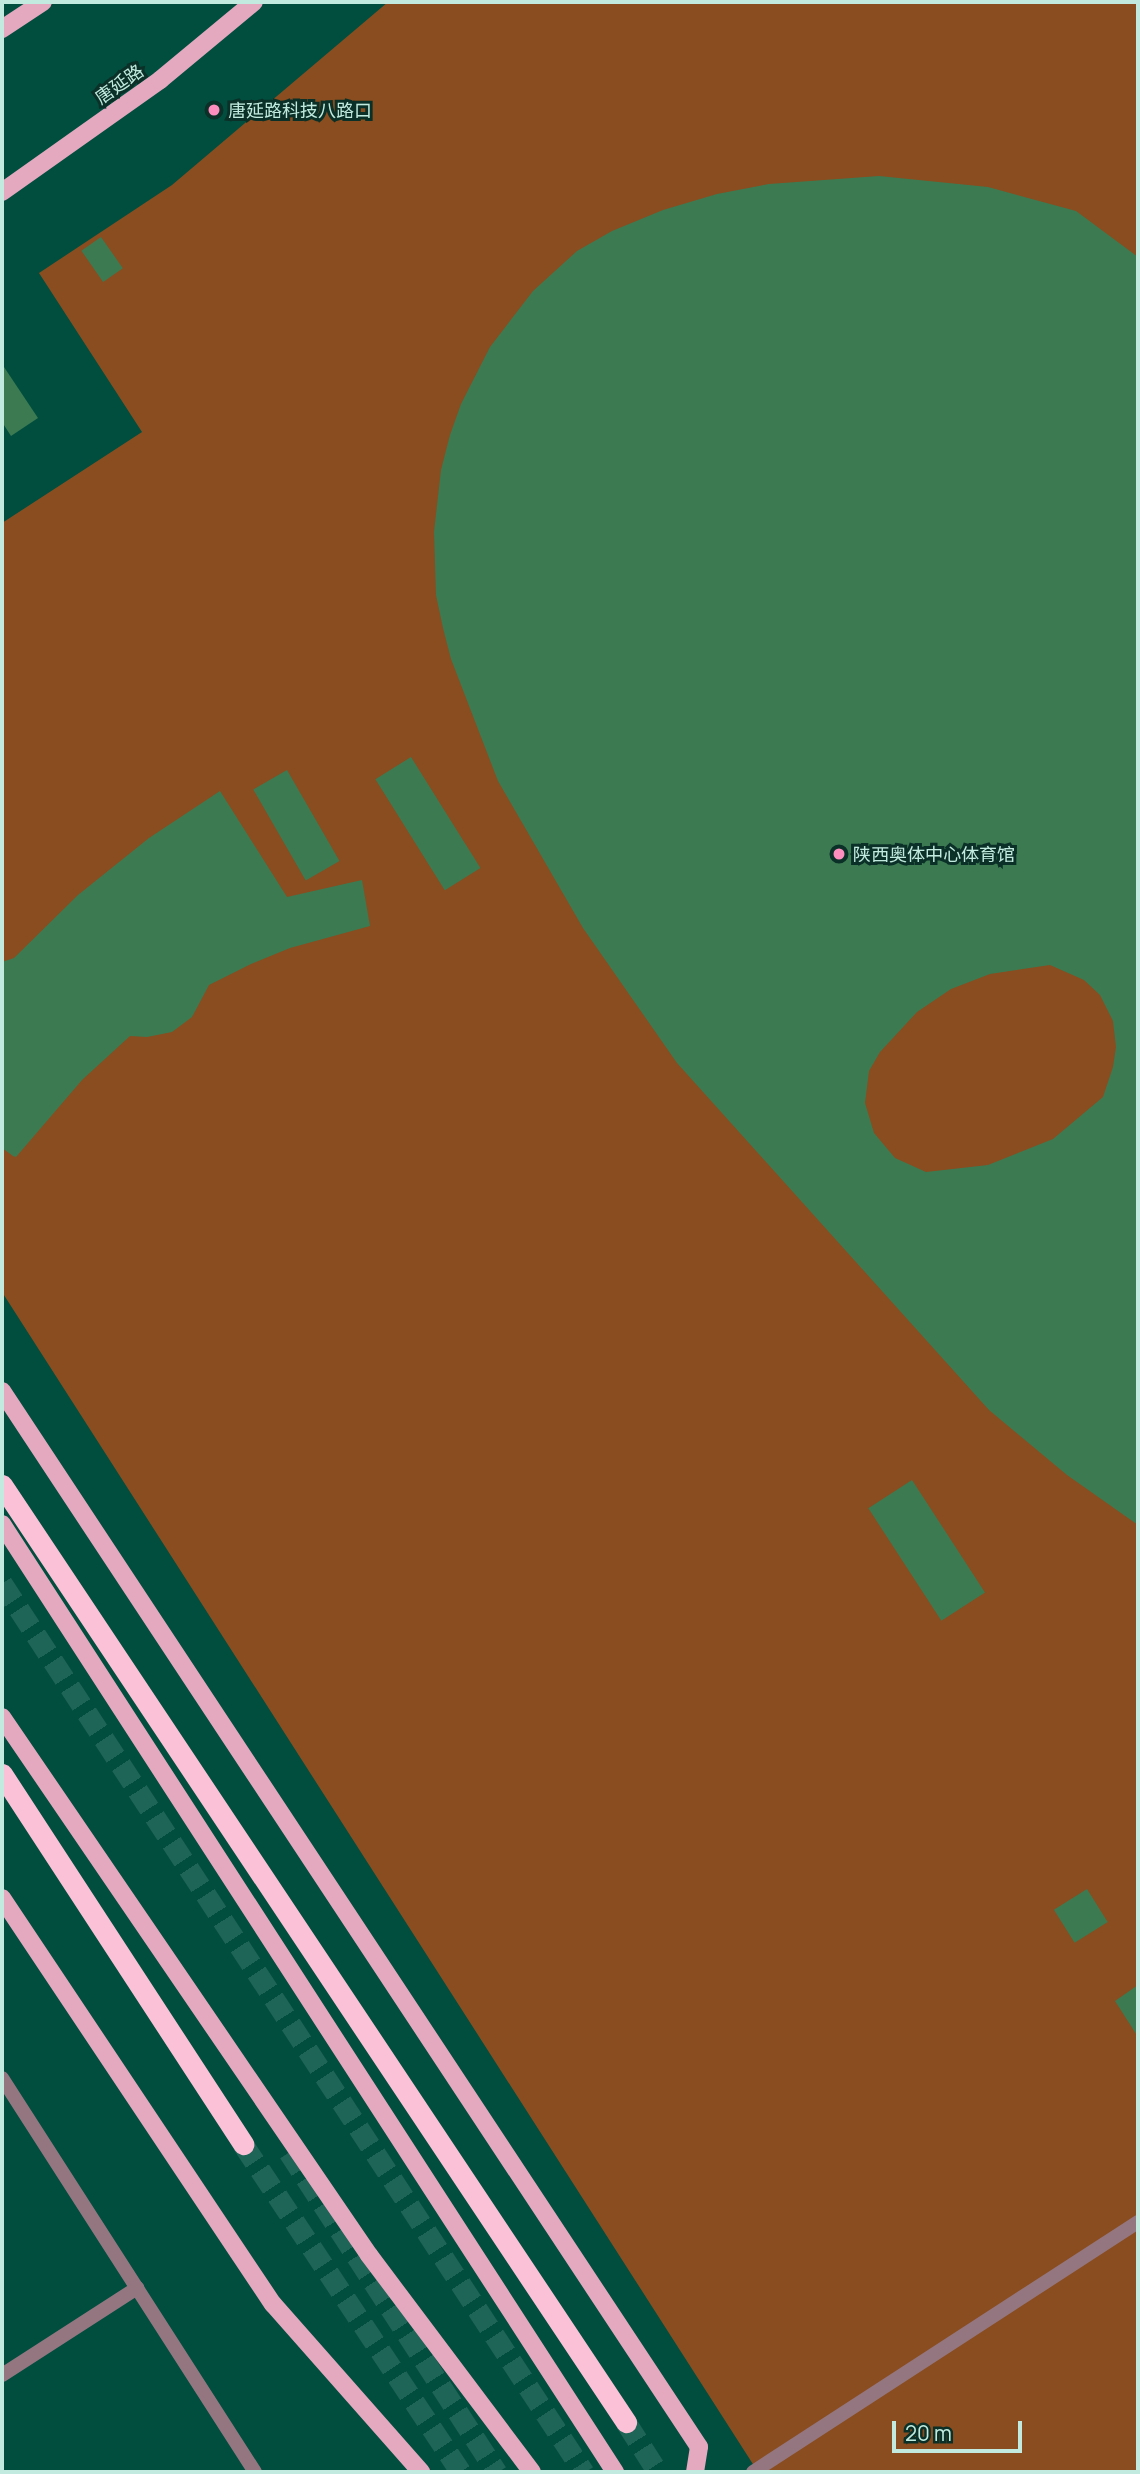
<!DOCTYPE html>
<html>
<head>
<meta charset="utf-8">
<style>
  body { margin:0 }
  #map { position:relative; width:1140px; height:2474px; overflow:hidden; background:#014e3f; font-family:Manrope,"Noto Sans SC",sans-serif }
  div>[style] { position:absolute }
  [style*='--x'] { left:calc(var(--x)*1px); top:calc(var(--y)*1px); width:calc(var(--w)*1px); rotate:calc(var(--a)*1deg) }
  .green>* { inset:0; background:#8a4d1f }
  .building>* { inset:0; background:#3c7a52; transform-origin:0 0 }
  .highway-tunnel>* { height:21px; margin-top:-10.5px; transform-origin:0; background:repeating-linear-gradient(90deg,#1e6557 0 21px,transparent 0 31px) }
  .street>* { height:14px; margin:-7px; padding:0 7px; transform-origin:7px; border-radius:7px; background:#947681 }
  .primary>* { height:18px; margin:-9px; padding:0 9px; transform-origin:9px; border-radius:9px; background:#e4a8bf }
  .highway>* { height:21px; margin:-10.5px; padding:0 10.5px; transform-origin:10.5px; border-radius:10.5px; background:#fbc1d7 }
  .dots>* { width:19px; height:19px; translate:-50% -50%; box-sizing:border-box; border:4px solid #0a3027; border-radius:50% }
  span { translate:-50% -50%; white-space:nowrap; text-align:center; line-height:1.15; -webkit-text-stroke:6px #0a3027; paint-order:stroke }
  .street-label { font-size:18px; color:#c2eade }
  .poi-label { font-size:18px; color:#c2eade }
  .left { translate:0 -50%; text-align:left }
  .frame { position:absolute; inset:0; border:4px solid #c2eade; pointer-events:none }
  .scale { position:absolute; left:892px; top:2421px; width:130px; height:32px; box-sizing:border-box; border:4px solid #c2eade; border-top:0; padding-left:9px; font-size:21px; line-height:24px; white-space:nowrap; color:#c2eade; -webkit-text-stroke:5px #0a3027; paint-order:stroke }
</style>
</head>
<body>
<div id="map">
  <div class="green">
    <div style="clip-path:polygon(388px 2px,1138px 2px,1138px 2472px,758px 2472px,2px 1292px,2px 523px,142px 432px,39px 273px,172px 185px)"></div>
  </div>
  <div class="building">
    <div style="clip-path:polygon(evenodd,879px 176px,988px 187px,1076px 211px,1138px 257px,1138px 1525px,1067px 1475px,989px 1410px,677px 1063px,583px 928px,498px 781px,451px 659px,443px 628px,436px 595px,434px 532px,441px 470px,450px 435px,461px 404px,490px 347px,533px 291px,577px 251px,612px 231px,663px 210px,717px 194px,769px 184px,879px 176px,1050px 965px,1084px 980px,1100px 995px,1113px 1021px,1116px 1047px,1113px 1067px,1103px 1097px,1053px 1139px,988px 1165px,926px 1172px,895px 1158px,874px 1133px,865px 1103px,869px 1071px,880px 1052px,917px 1012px,951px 989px,990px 974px,1050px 965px)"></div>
    <div style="left:101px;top:237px;width:38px;height:24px;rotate:55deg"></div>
    <div style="clip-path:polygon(2px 364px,38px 418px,11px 436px,2px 422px)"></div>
    <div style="left:411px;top:757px;width:131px;height:42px;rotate:58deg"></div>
    <div style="left:287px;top:770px;width:105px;height:39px;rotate:60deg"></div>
    <div style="clip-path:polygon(220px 791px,287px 897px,362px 880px,370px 926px,290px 948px,251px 964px,209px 985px,192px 1017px,172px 1032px,147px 1037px,130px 1036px,82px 1080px,16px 1157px,13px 1156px,2px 1148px,2px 962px,14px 958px,78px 895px,149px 838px)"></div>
    <div style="left:912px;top:1480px;width:134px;height:52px;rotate:57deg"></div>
    <div style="left:1087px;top:1889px;width:39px;height:39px;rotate:58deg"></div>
    <div style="clip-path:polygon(1138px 1985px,1138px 2037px,1115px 2001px)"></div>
  </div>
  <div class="highway-tunnel">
    <div style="--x:2;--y:1583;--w:1063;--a:56.79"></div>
    <div style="--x:243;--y:2144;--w:394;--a:56.4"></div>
    <div style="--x:289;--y:2152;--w:382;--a:57"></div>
    <div style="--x:626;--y:2422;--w:59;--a:57.4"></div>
  </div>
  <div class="street">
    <div style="--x:2;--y:2078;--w:468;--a:57.3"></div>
    <div style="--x:2;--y:2375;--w:161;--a:-32.8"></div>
    <div style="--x:753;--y:2472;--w:459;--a:-33"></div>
  </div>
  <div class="primary">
    <div style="--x:2;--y:29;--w:49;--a:-33.4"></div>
    <div style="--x:2;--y:192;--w:194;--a:-35.3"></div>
    <div style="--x:160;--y:80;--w:122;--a:-39.7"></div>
    <div style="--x:2;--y:1391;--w:1265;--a:56.57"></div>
    <div style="--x:699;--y:2447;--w:25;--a:99"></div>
    <div style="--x:2;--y:1524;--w:1129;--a:57.11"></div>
    <div style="--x:2;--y:1717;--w:651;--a:55.7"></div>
    <div style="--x:369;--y:2255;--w:271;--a:53.1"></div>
    <div style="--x:2;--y:1898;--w:488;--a:56.3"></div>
    <div style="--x:273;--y:2304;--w:224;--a:48.6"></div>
  </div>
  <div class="highway">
    <div style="--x:2;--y:1485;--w:1126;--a:56.34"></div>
    <div style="--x:2;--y:1774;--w:442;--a:56.9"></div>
  </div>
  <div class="dots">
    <div style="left:214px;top:110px;background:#fe8ebd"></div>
    <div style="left:839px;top:854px;background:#fe8ebd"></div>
  </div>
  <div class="street-label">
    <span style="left:119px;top:84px;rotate:-35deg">唐延路</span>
  </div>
  <div class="poi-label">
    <span class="left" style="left:228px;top:110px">唐延路科技八路口</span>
    <span class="left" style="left:853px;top:854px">陕西奥体中心体育馆</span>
  </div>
  <div class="frame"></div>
  <div class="scale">20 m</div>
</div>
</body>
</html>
